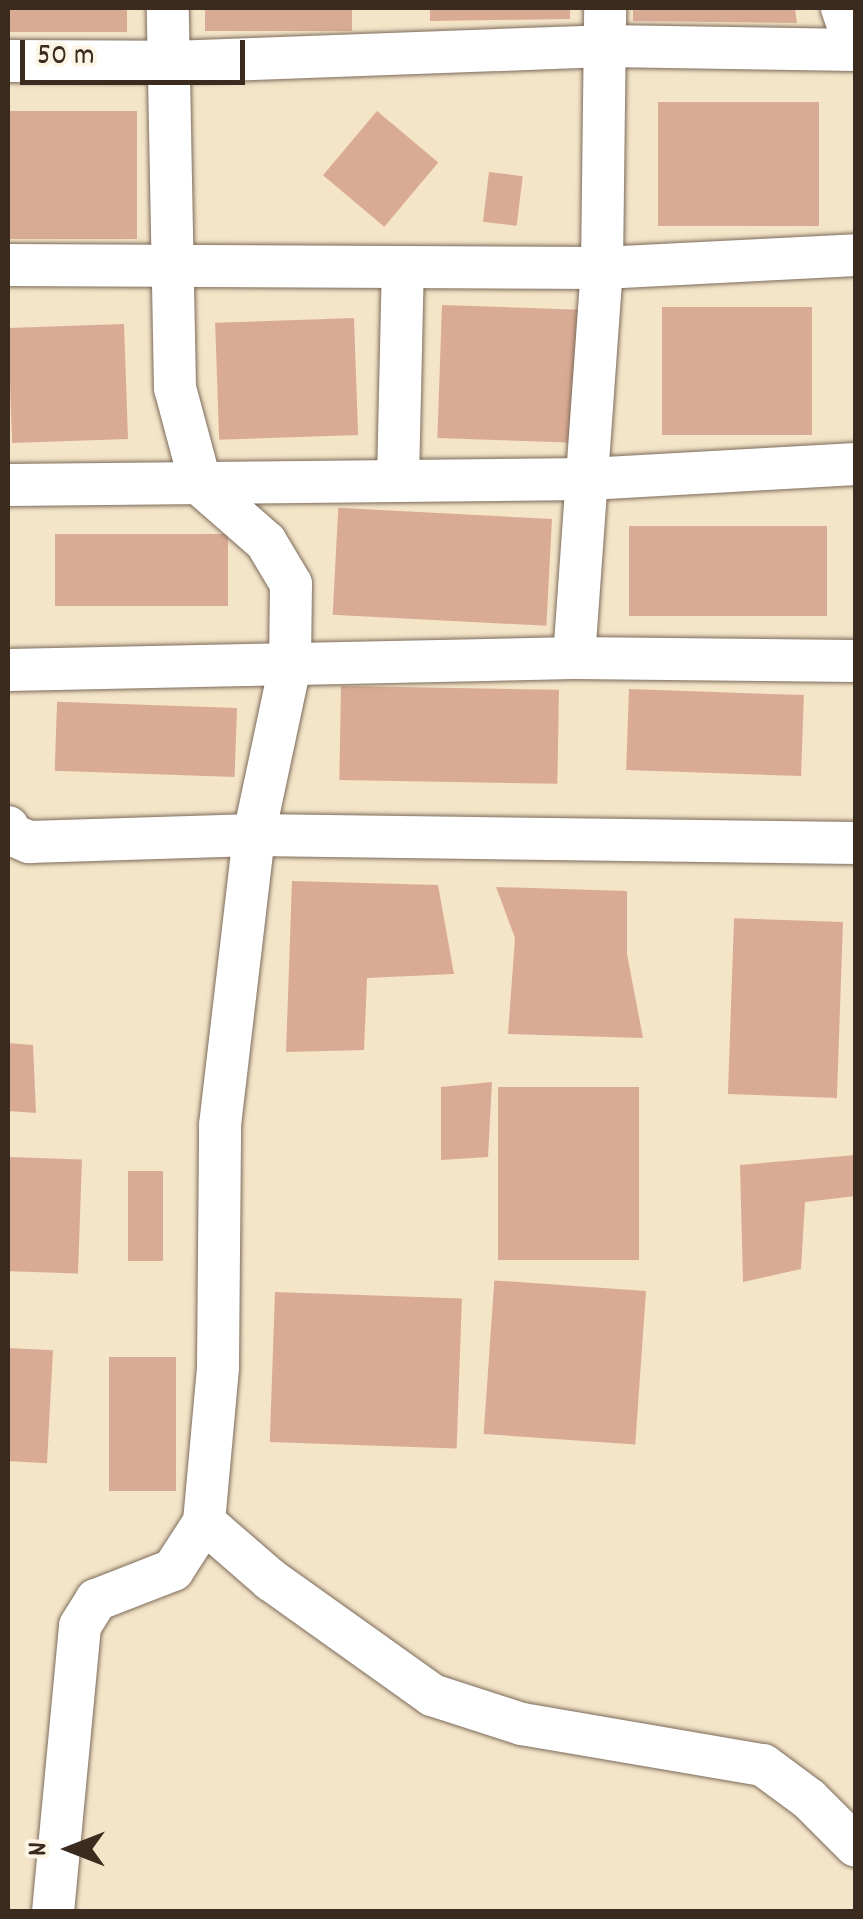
<!DOCTYPE html>
<html>
<head>
<meta charset="utf-8">
<style>
  body { margin:0 }
  #map { position:relative; width:863px; height:1919px; overflow:hidden; background:#f4e4c8; font-family:Dekko,sans-serif }
  div>[style] { position:absolute }
  [style*='--x'] { left:calc(var(--x)*1px); top:calc(var(--y)*1px); width:calc(var(--w)*1px); rotate:calc(var(--a)*1deg) }
  .building>* { inset:0; background:#daab94; transform-origin:0 0 }
  .roads { filter:drop-shadow(0 0 2px #7c6b5a) drop-shadow(0 0 2px #7c6b5a) }
  .minor>* { height:42px; margin:-21px; padding:0 21px; transform-origin:21px; border-radius:21px; background:#fff }
  span { translate:-50% -50%; white-space:nowrap; text-align:center; line-height:1.15; -webkit-text-stroke:8px #fcf5e5; paint-order:stroke }
  .frame { position:absolute; inset:0; border:10px solid #3b2a1e; pointer-events:none }
  .north { position:absolute; left:20px; top:1799px; width:100px; height:100px; -webkit-text-stroke:8px #fcf5e5; paint-order:stroke; rotate:270deg; font-size:28px; font-weight:700; line-height:40px; text-align:center; color:#3b2a1e }
  .north::after { content:''; display:block; margin:auto; width:35px; height:45px; background:#3b2a1e; clip-path:polygon(50% 0,100% 100%,50% 72%,0 100%) }
  .scale { position:absolute; left:20px; top:40px; width:225px; height:45px; box-sizing:border-box; border:5px solid #3b2a1e; border-top:0; padding-left:12px; font-size:30px; line-height:35px; white-space:nowrap; color:#3b2a1e; -webkit-text-stroke:8px #fcf5e5; paint-order:stroke }
</style>
</head>
<body>
<div id="map">
  <div class="building">
    <div style="left:8px;top:8px;width:119px;height:24px"></div>
    <div style="left:205px;top:8px;width:147px;height:23px"></div>
    <div style="clip-path:polygon(430px 8px,570px 8px,570px 19px,430px 21px)"></div>
    <div style="clip-path:polygon(633px 8px,795px 8px,797px 23px,633px 21px)"></div>
    <div style="left:658px;top:102px;width:161px;height:124px"></div>
    <div style="left:137px;top:111px;width:128px;height:129px;rotate:90deg"></div>
    <div style="left:377px;top:111px;width:80px;height:84px;rotate:40deg"></div>
    <div style="left:489px;top:172px;width:34px;height:50px;rotate:7deg"></div>
    <div style="left:442px;top:305px;width:138px;height:133px;rotate:2deg"></div>
    <div style="left:662px;top:307px;width:150px;height:128px"></div>
    <div style="left:354px;top:318px;width:117px;height:139px;rotate:88deg"></div>
    <div style="left:124px;top:324px;width:115px;height:116px;rotate:88deg"></div>
    <div style="left:552px;top:519px;width:107px;height:214px;rotate:93deg"></div>
    <div style="left:629px;top:526px;width:198px;height:90px"></div>
    <div style="left:55px;top:534px;width:173px;height:72px"></div>
    <div style="left:341px;top:686px;width:218px;height:94px;rotate:1deg"></div>
    <div style="left:629px;top:689px;width:175px;height:81px;rotate:2deg"></div>
    <div style="left:237px;top:708px;width:69px;height:180px;rotate:92deg"></div>
    <div style="clip-path:polygon(292px 881px,438px 885px,454px 974px,367px 978px,364px 1050px,286px 1052px)"></div>
    <div style="clip-path:polygon(496px 887px,627px 891px,627px 954px,643px 1038px,508px 1034px,515px 938px)"></div>
    <div style="left:843px;top:922px;width:176px;height:109px;rotate:92deg"></div>
    <div style="clip-path:polygon(8px 1043px,33px 1045px,36px 1113px,8px 1111px)"></div>
    <div style="clip-path:polygon(492px 1082px,488px 1157px,441px 1160px,441px 1087px)"></div>
    <div style="left:498px;top:1087px;width:141px;height:173px"></div>
    <div style="clip-path:polygon(856px 1155px,856px 1196px,805px 1202px,801px 1269px,743px 1282px,740px 1165px)"></div>
    <div style="left:8px;top:1157px;width:74px;height:114px;rotate:2deg"></div>
    <div style="left:128px;top:1171px;width:35px;height:90px"></div>
    <div style="left:646px;top:1291px;width:154px;height:152px;rotate:94deg"></div>
    <div style="left:275px;top:1292px;width:187px;height:150px;rotate:2deg"></div>
    <div style="left:8px;top:1348px;width:45px;height:113px;rotate:3deg"></div>
    <div style="left:109px;top:1357px;width:67px;height:134px"></div>
  </div>
  <div class="roads">
    <div class="minor">
      <div style="--x:842;--y:8;--w:43;--a:71.1"></div>
      <div style="--x:8;--y:61;--w:164;--a:0.3"></div>
      <div style="--x:172;--y:62;--w:433;--a:-2.1"></div>
      <div style="--x:605;--y:46;--w:251;--a:0.9"></div>
      <div style="--x:8;--y:265;--w:594;--a:0.29"></div>
      <div style="--x:602;--y:268;--w:254;--a:-2.9"></div>
      <div style="--x:398;--y:481;--w:213;--a:-88.7"></div>
      <div style="--x:8;--y:485;--w:580;--a:-0.59"></div>
      <div style="--x:588;--y:479;--w:268;--a:-3.2"></div>
      <div style="--x:574;--y:658;--w:391;--a:-85.9"></div>
      <div style="--x:602;--y:268;--w:260;--a:-89.3"></div>
      <div style="--x:8;--y:670;--w:566;--a:-1.21"></div>
      <div style="--x:574;--y:658;--w:282;--a:0.6"></div>
      <div style="--x:8;--y:827;--w:7;--a:74"></div>
      <div style="--x:10;--y:834;--w:21;--a:23"></div>
      <div style="--x:29;--y:842;--w:225;--a:-1.8"></div>
      <div style="--x:254;--y:835;--w:602;--a:0.76"></div>
      <div style="--x:204;--y:1522;--w:89;--a:40.9"></div>
      <div style="--x:271;--y:1580;--w:198;--a:35.5"></div>
      <div style="--x:432;--y:1695;--w:95;--a:17.9"></div>
      <div style="--x:522;--y:1724;--w:244;--a:9.7"></div>
      <div style="--x:763;--y:1765;--w:57;--a:36.5"></div>
      <div style="--x:809;--y:1799;--w:66;--a:45"></div>
      <div style="--x:53;--y:1912;--w:287;--a:-84.6"></div>
      <div style="--x:80;--y:1626;--w:31;--a:-58"></div>
      <div style="--x:96;--y:1600;--w:83;--a:-21.3"></div>
      <div style="--x:173;--y:1570;--w:57;--a:-57.1"></div>
      <div style="--x:204;--y:1522;--w:156;--a:-84.8"></div>
      <div style="--x:218;--y:1367;--w:242;--a:-89.5"></div>
      <div style="--x:220;--y:1125;--w:292;--a:-83.3"></div>
      <div style="--x:254;--y:835;--w:173;--a:-78"></div>
      <div style="--x:290;--y:666;--w:82;--a:-89.3"></div>
      <div style="--x:291;--y:584;--w:49;--a:-120.8"></div>
      <div style="--x:266;--y:542;--w:86;--a:-138.8"></div>
      <div style="--x:201;--y:485;--w:100;--a:-105"></div>
      <div style="--x:175;--y:388;--w:380;--a:-91.1"></div>
    </div>
  </div>
  <div class="frame"></div>
  <div class="north">N</div>
  <div class="scale">50 m</div>
</div>
</body>
</html>
